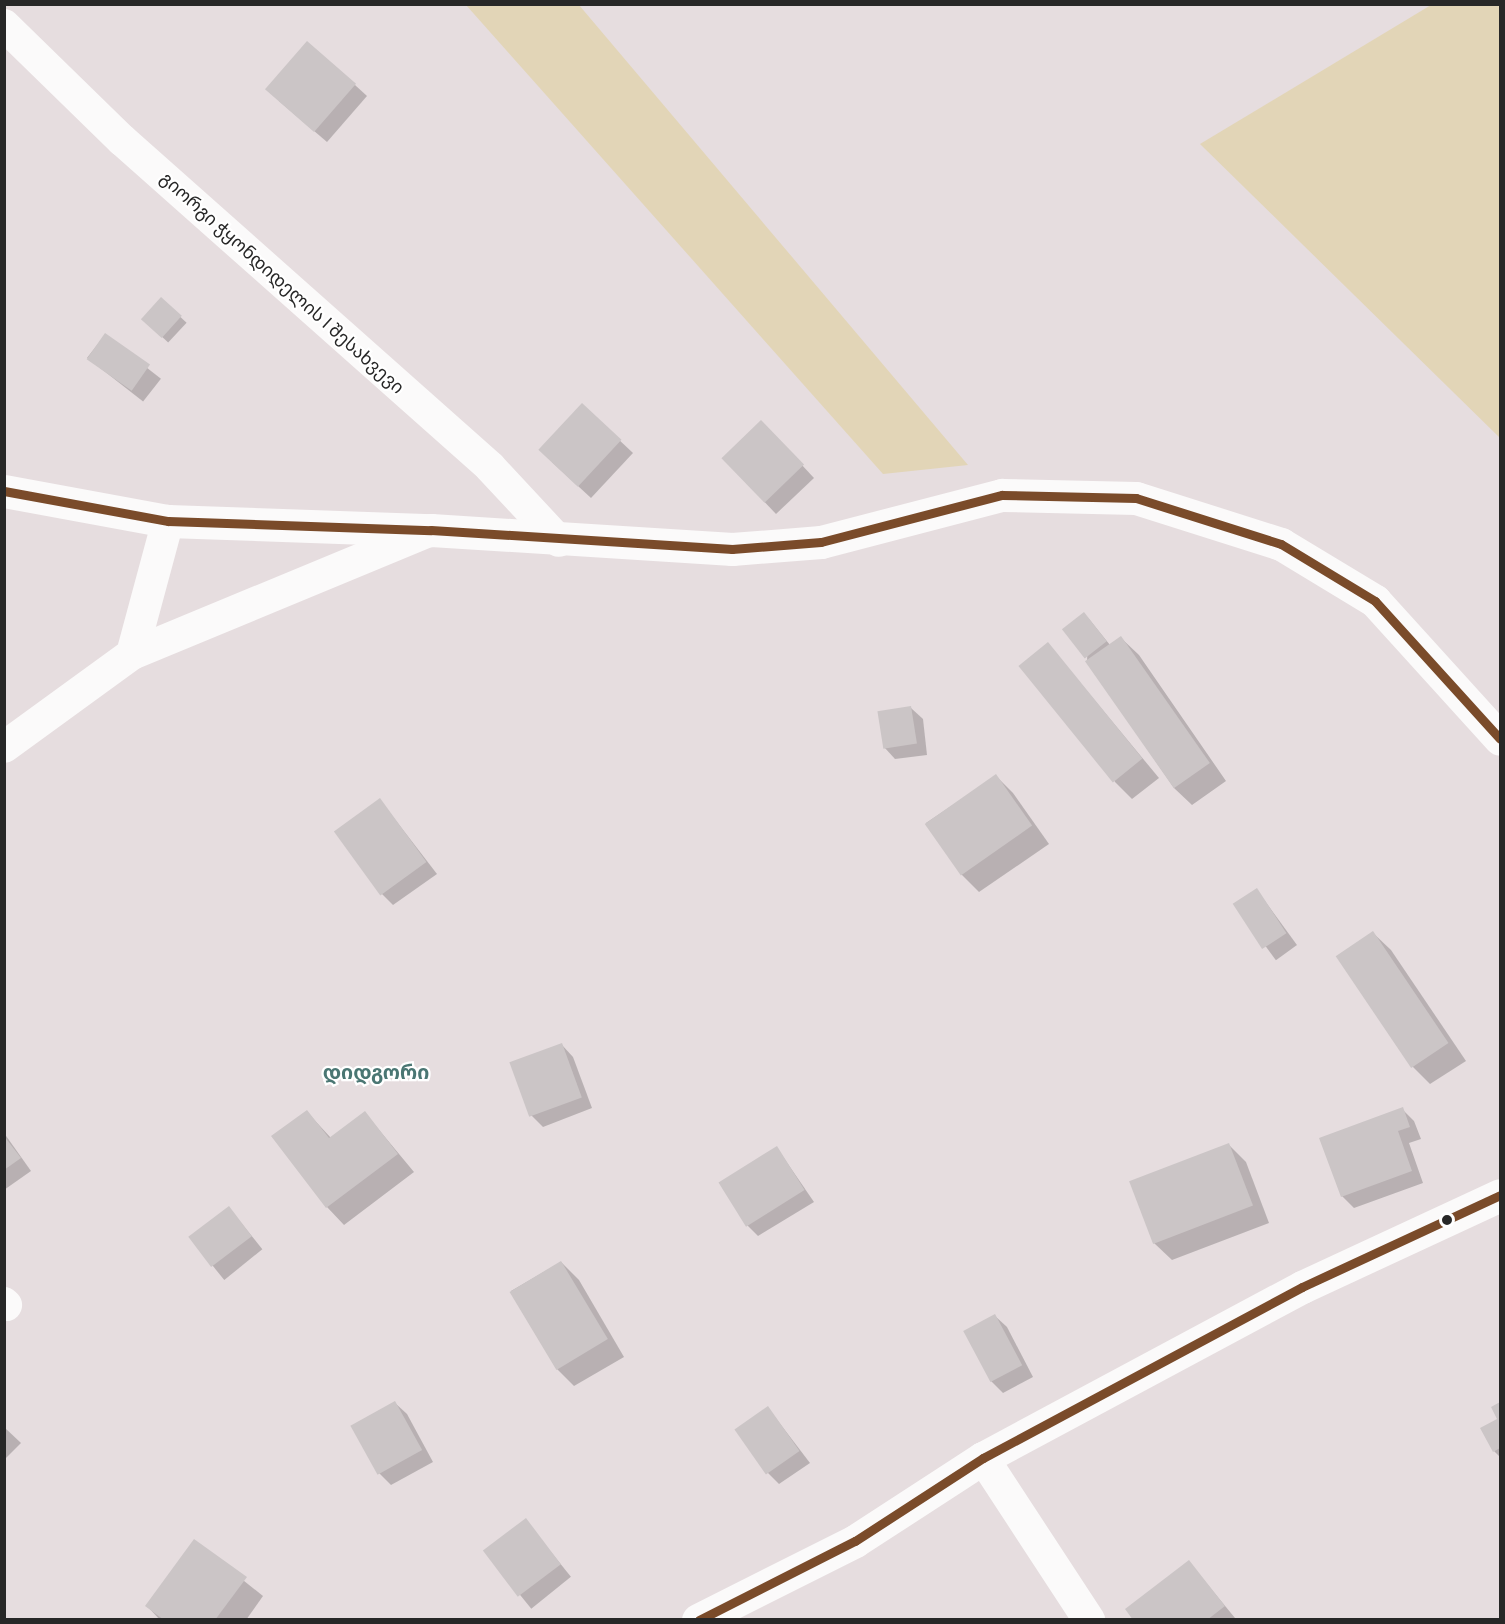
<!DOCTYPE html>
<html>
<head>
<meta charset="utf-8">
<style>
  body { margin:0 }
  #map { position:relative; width:1505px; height:1624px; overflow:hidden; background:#e6dddf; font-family:"Roboto Condensed","Noto Sans Georgian",sans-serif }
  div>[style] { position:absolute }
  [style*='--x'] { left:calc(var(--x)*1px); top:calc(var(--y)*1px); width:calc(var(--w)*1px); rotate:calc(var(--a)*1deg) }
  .green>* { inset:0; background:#e2d5b7 }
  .shadow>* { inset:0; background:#0003; transform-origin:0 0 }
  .building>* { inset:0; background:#cbc5c6; transform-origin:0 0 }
  .minor>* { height:32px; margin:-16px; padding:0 16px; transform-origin:16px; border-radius:16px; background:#fbfafa }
  .tertiary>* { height:33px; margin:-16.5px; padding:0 16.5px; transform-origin:16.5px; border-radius:16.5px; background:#fbfafa }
  .bus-1>* { height:9px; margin:-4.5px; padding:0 4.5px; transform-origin:4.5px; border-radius:4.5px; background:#7a4b2a }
  .dots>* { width:16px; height:16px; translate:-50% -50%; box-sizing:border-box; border:3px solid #fff; border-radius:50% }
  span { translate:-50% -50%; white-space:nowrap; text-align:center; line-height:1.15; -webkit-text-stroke:4.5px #fff; paint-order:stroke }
  .street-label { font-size:18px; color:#272727 }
  .neighbourhood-label { font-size:20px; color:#4a7673; font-weight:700 }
  .frame { position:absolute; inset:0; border:6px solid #272727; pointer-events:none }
</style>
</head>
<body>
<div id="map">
  <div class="green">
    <div style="clip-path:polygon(466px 5px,579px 5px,968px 465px,883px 474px)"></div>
    <div style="clip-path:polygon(1431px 5px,1500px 5px,1500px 438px,1200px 144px)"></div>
  </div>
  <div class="shadow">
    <div style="clip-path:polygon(355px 85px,367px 96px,327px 142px,279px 101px)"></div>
    <div style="left:161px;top:299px;width:35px;height:27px;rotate:43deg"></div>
    <div style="left:105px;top:335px;width:71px;height:29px;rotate:38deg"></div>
    <div style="clip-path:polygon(582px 405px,633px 453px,591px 498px,552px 462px)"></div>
    <div style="clip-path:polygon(773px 434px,814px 478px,776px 514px,723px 458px)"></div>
    <div style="clip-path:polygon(1089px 619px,1110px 645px,1121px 638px,1139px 655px,1226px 781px,1192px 805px,1174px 788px,1087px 661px)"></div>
    <div style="clip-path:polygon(1048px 644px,1159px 778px,1132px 799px,1115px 782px)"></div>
    <div style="clip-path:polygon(911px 708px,923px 719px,927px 755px,895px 759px,884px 747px)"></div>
    <div style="clip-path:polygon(996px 776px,1013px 793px,1049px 844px,979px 892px,961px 874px,926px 823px)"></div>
    <div style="clip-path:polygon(380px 800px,437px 874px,393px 905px,382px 894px)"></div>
    <div style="left:1257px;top:890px;width:68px;height:26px;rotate:54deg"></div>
    <div style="clip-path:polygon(1373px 933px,1391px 950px,1466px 1061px,1430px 1084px,1413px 1067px)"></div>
    <div style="clip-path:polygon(562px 1045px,573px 1057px,592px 1108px,543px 1127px,531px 1115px)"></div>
    <div style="clip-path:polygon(1402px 1109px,1414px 1121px,1421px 1139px,1409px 1143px,1423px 1183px,1354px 1208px,1342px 1196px)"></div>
    <div style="clip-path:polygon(307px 1112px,331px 1138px,365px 1113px,414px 1172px,344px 1225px,327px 1207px)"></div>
    <div style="clip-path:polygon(4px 1133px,31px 1171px,4px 1190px)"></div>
    <div style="clip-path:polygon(1228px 1144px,1246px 1162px,1269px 1223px,1172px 1260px,1154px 1243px)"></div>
    <div style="clip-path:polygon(777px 1148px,814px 1202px,758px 1236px,746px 1224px)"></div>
    <div style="left:229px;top:1208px;width:53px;height:49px;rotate:51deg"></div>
    <div style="clip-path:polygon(561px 1262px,579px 1280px,624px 1357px,574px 1386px,556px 1368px,511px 1291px)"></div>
    <div style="clip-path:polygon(995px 1316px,1007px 1327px,1033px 1377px,1003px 1393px,991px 1381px)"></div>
    <div style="clip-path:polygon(395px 1403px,407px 1414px,433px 1462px,391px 1485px,379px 1473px,353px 1426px)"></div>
    <div style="clip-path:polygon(1500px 1403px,1500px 1457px,1494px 1451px,1499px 1420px,1493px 1407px)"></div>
    <div style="clip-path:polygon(768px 1408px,810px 1463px,779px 1484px,768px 1473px)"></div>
    <div style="clip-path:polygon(4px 1427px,21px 1443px,4px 1460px)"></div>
    <div style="left:525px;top:1520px;width:73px;height:51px;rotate:51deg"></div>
    <div style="clip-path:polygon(194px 1541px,263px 1596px,246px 1620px,160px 1620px,147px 1606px)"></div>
    <div style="clip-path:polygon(1189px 1562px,1235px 1618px,1135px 1620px)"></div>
  </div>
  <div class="building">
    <div style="left:307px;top:41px;width:65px;height:64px;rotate:41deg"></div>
    <div style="left:161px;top:297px;width:28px;height:30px;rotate:42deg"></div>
    <div style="left:105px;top:333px;width:55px;height:32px;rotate:35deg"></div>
    <div style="left:582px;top:403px;width:54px;height:64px;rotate:43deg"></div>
    <div style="left:761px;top:420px;width:62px;height:55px;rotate:46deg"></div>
    <div style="left:1084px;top:612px;width:37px;height:28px;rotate:52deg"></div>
    <div style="left:1121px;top:636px;width:155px;height:44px;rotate:55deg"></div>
    <div style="left:1048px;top:642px;width:150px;height:38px;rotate:51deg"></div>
    <div style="left:911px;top:706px;width:38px;height:34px;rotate:81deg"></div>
    <div style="left:996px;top:774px;width:63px;height:87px;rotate:55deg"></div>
    <div style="left:380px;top:798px;width:79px;height:57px;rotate:54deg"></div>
    <div style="left:1257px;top:888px;width:54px;height:29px;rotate:57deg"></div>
    <div style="left:1373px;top:931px;width:135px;height:45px;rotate:56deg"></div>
    <div style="left:562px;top:1043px;width:58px;height:56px;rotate:70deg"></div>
    <div style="clip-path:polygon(1403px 1107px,1410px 1127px,1398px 1131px,1412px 1171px,1341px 1197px,1319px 1138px)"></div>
    <div style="clip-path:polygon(307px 1110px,329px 1138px,365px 1111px,398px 1154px,326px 1208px,271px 1136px)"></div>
    <div style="clip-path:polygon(4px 1136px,21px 1158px,4px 1170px)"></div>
    <div style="left:1229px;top:1143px;width:67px;height:107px;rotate:69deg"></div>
    <div style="left:777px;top:1146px;width:52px;height:69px;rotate:58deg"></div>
    <div style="left:229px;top:1206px;width:38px;height:51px;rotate:53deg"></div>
    <div style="left:561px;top:1261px;width:91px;height:60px;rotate:59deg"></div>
    <div style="left:995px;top:1314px;width:58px;height:36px;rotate:62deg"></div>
    <div style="left:395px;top:1401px;width:56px;height:51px;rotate:61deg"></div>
    <div style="clip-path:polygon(1500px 1402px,1500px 1448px,1493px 1452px,1480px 1428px,1497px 1419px,1491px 1407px)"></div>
    <div style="left:768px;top:1406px;width:55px;height:41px;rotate:55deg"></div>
    <div style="left:526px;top:1518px;width:58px;height:54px;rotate:53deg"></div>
    <div style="clip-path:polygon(194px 1539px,247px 1577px,215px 1620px,164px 1620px,145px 1606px)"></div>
    <div style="clip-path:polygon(1189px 1560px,1225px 1606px,1207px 1620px,1133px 1620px,1125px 1609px)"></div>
  </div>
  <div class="minor">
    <div style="--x:4;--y:25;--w:165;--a:44.3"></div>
    <div style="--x:122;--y:140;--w:492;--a:41.6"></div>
    <div style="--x:490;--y:467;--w:101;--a:47"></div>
    <div style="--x:132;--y:654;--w:324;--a:-22.5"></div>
    <div style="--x:4;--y:747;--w:158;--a:-36"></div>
    <div style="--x:132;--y:654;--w:138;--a:-74.9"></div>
    <div style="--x:4;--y:1303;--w:3;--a:45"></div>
    <div style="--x:983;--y:1458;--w:194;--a:56.8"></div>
  </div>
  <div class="tertiary">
    <div style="--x:4;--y:491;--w:167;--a:10.4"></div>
    <div style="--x:168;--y:521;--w:263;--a:2"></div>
    <div style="--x:431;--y:530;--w:302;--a:3.6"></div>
    <div style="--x:732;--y:549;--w:89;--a:-4.5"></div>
    <div style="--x:821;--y:542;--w:187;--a:-14.6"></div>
    <div style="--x:1002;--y:495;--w:134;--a:1.3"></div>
    <div style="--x:1136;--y:498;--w:152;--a:17.6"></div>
    <div style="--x:1281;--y:544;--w:110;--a:31.2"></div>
    <div style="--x:1375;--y:601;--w:186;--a:47.8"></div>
    <div style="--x:698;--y:1620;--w:176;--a:-26.7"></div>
    <div style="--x:855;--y:1541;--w:153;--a:-33"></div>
    <div style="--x:983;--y:1458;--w:362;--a:-28.2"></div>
    <div style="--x:1302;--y:1287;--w:218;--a:-24.9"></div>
  </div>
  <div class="bus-1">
    <div style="--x:4;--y:491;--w:167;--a:10.4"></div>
    <div style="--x:168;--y:521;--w:263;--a:2"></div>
    <div style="--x:431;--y:530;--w:302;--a:3.6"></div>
    <div style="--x:732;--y:549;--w:89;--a:-4.5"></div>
    <div style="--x:821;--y:542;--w:187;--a:-14.6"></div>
    <div style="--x:1002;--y:495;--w:134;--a:1.3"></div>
    <div style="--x:1136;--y:498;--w:152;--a:17.6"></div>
    <div style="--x:1281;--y:544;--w:110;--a:31.2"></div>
    <div style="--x:1375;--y:601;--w:186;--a:47.8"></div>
    <div style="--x:699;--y:1620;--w:175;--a:-26.9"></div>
    <div style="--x:855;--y:1541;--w:153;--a:-33"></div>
    <div style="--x:983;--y:1458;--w:362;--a:-28.2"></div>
    <div style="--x:1302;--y:1287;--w:218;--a:-24.9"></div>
  </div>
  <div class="dots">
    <div style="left:1447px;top:1220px;background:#272727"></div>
  </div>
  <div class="street-label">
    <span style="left:282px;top:283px;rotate:42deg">გიორგი ჭყონდიდელის I შესახვევი</span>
  </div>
  <div class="neighbourhood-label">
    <span style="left:376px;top:1072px">დიდგორი</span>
  </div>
  <div class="frame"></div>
</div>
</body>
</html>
